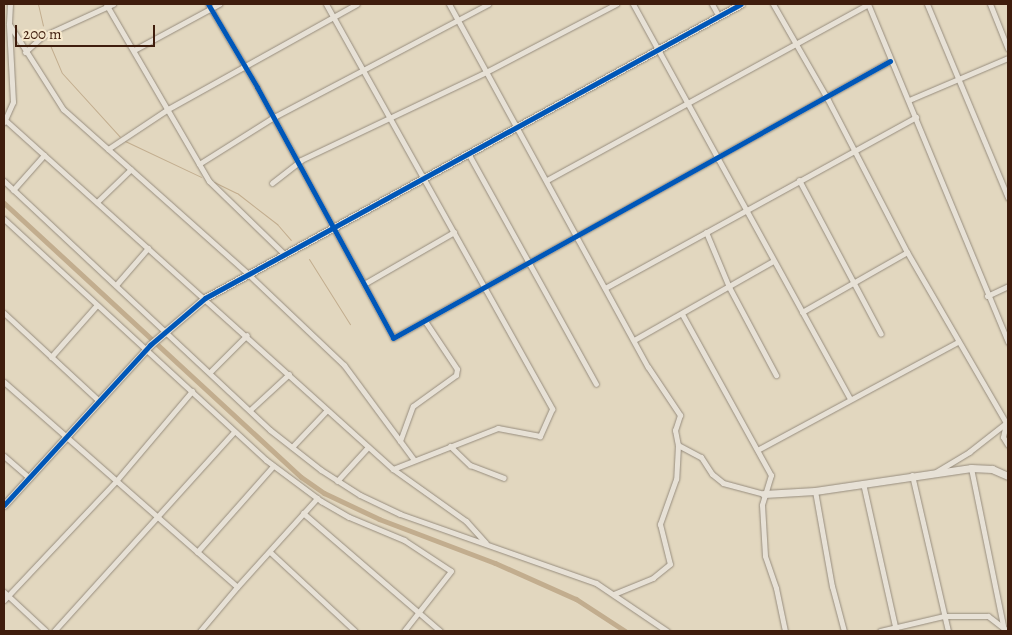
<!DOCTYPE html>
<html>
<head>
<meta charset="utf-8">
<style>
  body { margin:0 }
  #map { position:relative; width:1012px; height:635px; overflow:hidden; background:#e2d7bf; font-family:Alegreya,serif }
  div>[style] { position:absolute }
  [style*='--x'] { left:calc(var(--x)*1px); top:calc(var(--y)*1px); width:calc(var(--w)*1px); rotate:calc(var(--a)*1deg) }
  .stream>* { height:1px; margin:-0.5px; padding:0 0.5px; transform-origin:0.5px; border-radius:0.5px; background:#c2ad8e }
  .canal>* { height:5px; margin:-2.5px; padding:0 2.5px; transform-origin:2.5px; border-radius:2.5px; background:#c2ad8e }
  .roads { filter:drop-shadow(0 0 1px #978d7e) drop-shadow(0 0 1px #978d7e) }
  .street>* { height:5px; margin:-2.5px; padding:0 2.5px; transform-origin:2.5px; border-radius:2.5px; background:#e7e1d6 }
  .secondary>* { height:7px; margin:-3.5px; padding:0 3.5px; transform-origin:3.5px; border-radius:3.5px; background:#e7e1d6 }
  .cycleway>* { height:5px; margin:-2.5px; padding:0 2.5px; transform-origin:2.5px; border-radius:2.5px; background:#0057b8 }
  span { translate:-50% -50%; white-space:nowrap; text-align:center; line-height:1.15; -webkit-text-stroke:4.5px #f6e8cc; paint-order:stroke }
  .frame { position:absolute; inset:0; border:5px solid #3f1d0d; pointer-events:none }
  .scale { position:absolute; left:15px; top:25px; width:140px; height:22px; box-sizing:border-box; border:2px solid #3f1d0d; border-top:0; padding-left:6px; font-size:15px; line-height:18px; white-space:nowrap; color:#3f1d0d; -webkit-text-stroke:4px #f6e8cc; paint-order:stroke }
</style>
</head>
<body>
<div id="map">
  <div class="stream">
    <div style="--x:38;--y:4;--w:22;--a:77"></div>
    <div style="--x:50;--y:45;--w:30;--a:67"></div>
    <div style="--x:62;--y:73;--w:86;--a:47.8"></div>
    <div style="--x:125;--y:141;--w:84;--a:25.3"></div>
    <div style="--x:214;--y:182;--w:25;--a:26"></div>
    <div style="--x:237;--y:193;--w:51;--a:37.8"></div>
    <div style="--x:277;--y:224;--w:21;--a:49"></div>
    <div style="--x:309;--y:259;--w:77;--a:57.8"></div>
  </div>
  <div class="canal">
    <div style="--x:4;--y:203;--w:404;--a:42.7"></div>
    <div style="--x:301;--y:477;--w:28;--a:35"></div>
    <div style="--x:324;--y:493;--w:61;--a:25.3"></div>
    <div style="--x:379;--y:519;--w:124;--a:20.8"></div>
    <div style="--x:495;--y:563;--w:89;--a:24"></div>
    <div style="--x:576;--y:599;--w:59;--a:33.1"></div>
  </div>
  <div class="roads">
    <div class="street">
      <div style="--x:10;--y:4;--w:20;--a:93"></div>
      <div style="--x:9;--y:24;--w:101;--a:57.6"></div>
      <div style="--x:63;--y:109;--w:246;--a:41.7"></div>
      <div style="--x:247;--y:273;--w:134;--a:43.5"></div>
      <div style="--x:344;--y:365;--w:118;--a:53.6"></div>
      <div style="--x:106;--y:4;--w:205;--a:59.8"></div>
      <div style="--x:209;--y:181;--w:103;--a:44.2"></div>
      <div style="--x:208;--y:4;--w:96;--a:59.4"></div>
      <div style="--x:257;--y:87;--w:285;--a:61.5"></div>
      <div style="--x:393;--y:338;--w:569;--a:-29.13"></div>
      <div style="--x:326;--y:4;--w:464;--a:60.8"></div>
      <div style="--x:552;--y:409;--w:30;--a:114"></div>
      <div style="--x:540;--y:436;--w:43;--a:-169.2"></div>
      <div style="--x:498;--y:428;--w:113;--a:158.7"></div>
      <div style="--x:449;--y:4;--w:414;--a:61.3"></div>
      <div style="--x:648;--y:367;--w:58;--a:56.3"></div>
      <div style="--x:680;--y:415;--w:16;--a:108"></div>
      <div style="--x:675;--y:430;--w:15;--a:79"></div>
      <div style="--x:678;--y:445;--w:34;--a:93"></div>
      <div style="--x:676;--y:479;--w:48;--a:109.6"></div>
      <div style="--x:660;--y:524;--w:41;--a:76"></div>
      <div style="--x:670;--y:564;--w:22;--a:141"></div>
      <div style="--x:653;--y:578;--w:42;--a:157.7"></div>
      <div style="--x:633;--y:4;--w:450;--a:61.2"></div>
      <div style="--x:712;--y:4;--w:13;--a:61"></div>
      <div style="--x:773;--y:4;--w:106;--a:60.1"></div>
      <div style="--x:826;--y:96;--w:176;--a:62.6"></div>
      <div style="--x:907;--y:252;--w:198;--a:59.9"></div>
      <div style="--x:868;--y:4;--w:366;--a:67.5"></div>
      <div style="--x:927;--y:4;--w:210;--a:67.3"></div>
      <div style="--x:990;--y:4;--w:48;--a:68.2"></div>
      <div style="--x:134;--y:50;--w:97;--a:-28.4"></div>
      <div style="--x:25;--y:52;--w:24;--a:-42"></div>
      <div style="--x:43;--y:36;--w:77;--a:-24.6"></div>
      <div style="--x:909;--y:100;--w:108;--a:-23"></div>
      <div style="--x:4;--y:119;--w:523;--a:41.98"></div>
      <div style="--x:393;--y:469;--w:90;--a:35.5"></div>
      <div style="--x:466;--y:521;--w:30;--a:48"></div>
      <div style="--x:4;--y:122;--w:22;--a:-66"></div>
      <div style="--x:13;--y:102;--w:76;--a:-93"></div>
      <div style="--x:108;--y:149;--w:72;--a:-33.7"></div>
      <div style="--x:168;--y:109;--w:216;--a:-29.1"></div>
      <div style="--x:468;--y:153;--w:264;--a:61"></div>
      <div style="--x:199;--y:164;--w:89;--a:-32.1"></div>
      <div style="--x:274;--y:117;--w:242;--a:-27.8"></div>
      <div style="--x:547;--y:180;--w:366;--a:-28.7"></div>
      <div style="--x:799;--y:180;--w:174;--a:62"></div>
      <div style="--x:4;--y:181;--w:364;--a:43.1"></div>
      <div style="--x:270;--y:430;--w:65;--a:38.1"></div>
      <div style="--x:321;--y:470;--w:46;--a:32.7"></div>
      <div style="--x:360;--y:495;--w:44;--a:25.4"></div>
      <div style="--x:400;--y:514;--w:208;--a:19.4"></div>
      <div style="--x:596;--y:583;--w:86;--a:34.1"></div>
      <div style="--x:272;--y:183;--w:37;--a:-38"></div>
      <div style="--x:301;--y:160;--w:205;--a:-25.4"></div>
      <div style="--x:486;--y:72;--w:147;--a:-27.6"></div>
      <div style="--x:13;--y:190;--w:47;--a:-48.5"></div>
      <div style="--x:97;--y:202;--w:47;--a:-44.1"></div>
      <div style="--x:4;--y:219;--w:356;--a:42.6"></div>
      <div style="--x:266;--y:460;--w:69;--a:36.7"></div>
      <div style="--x:321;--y:501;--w:32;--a:30"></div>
      <div style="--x:349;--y:517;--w:60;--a:22.7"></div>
      <div style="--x:404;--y:540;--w:56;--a:33.4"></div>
      <div style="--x:451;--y:571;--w:76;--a:128.1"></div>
      <div style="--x:706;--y:232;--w:60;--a:67.3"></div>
      <div style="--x:729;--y:287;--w:100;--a:61.9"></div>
      <div style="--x:364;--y:284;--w:104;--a:-30"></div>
      <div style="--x:116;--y:285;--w:49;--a:-49.1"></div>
      <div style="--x:605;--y:288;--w:355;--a:-28.8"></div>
      <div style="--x:987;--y:296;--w:23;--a:-25"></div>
      <div style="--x:802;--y:312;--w:121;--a:-29.7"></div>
      <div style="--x:4;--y:313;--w:129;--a:42.8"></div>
      <div style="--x:682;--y:314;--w:184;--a:61.1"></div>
      <div style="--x:771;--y:475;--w:31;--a:107"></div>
      <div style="--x:762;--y:505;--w:51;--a:86.6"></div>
      <div style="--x:765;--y:556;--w:34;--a:71"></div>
      <div style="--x:776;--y:588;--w:44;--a:78.2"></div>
      <div style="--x:634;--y:340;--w:160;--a:-29.6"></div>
      <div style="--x:51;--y:357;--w:68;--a:-48.6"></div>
      <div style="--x:210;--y:372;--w:52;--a:-45"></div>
      <div style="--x:4;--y:382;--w:310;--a:41.3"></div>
      <div style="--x:237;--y:587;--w:120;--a:-48"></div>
      <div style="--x:250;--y:410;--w:53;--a:-42.7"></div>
      <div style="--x:1006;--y:423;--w:14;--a:102"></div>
      <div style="--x:1003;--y:437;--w:9;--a:58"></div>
      <div style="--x:400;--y:441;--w:37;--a:-70"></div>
      <div style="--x:413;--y:406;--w:53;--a:-35.8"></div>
      <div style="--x:456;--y:375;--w:6;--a:-81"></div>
      <div style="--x:457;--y:369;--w:58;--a:-123.7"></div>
      <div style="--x:678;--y:445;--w:26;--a:28"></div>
      <div style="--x:701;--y:457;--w:20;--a:57"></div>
      <div style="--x:712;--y:474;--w:14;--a:39"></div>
      <div style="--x:723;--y:483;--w:42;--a:15"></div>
      <div style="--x:450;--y:446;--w:28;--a:44"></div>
      <div style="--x:470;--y:465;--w:36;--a:21"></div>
      <div style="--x:292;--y:447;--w:51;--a:-46.6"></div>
      <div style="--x:759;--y:449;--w:226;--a:-28.3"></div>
      <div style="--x:4;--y:456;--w:33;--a:41"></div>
      <div style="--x:971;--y:468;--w:165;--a:78.5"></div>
      <div style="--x:1004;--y:630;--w:4;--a:-14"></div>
      <div style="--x:936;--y:472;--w:39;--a:-31"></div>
      <div style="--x:969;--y:452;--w:47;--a:-38.1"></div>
      <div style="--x:912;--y:475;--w:160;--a:77"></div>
      <div style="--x:337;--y:481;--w:46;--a:-47.6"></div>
      <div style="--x:863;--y:483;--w:152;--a:77.4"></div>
      <div style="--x:815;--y:491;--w:97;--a:79.9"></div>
      <div style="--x:832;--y:586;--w:47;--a:75.1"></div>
      <div style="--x:303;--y:513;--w:181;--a:40.7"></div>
      <div style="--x:197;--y:552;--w:115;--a:-48.5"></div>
      <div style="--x:270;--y:552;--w:116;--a:42.9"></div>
      <div style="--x:4;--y:592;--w:57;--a:42.9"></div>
      <div style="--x:4;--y:600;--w:163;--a:-46.7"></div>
      <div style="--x:116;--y:481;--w:118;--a:-49.8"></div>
      <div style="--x:54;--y:631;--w:268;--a:-47.9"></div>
      <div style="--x:200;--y:631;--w:57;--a:-49.9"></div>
      <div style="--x:880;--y:631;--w:66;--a:-13.2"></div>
      <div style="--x:944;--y:616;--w:44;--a:0"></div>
      <div style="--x:988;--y:616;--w:18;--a:38"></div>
    </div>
    <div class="secondary">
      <div style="--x:764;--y:494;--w:51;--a:-3.4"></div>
      <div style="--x:815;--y:491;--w:158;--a:-8.4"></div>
      <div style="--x:971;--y:468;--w:21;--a:3"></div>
      <div style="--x:992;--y:469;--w:17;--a:24"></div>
      <div style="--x:4;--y:505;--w:217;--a:-47.6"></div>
      <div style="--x:150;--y:345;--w:72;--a:-40.5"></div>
      <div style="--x:205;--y:298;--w:611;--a:-28.75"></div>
    </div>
  </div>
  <div class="cycleway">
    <div style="--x:208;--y:4;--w:96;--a:59.4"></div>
    <div style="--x:257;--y:87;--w:285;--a:61.5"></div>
    <div style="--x:393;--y:338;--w:569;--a:-29.13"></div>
    <div style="--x:4;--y:505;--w:217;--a:-47.6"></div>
    <div style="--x:150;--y:345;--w:72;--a:-40.5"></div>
    <div style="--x:205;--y:298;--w:611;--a:-28.75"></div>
  </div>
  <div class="frame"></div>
  <div class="scale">200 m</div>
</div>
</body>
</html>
